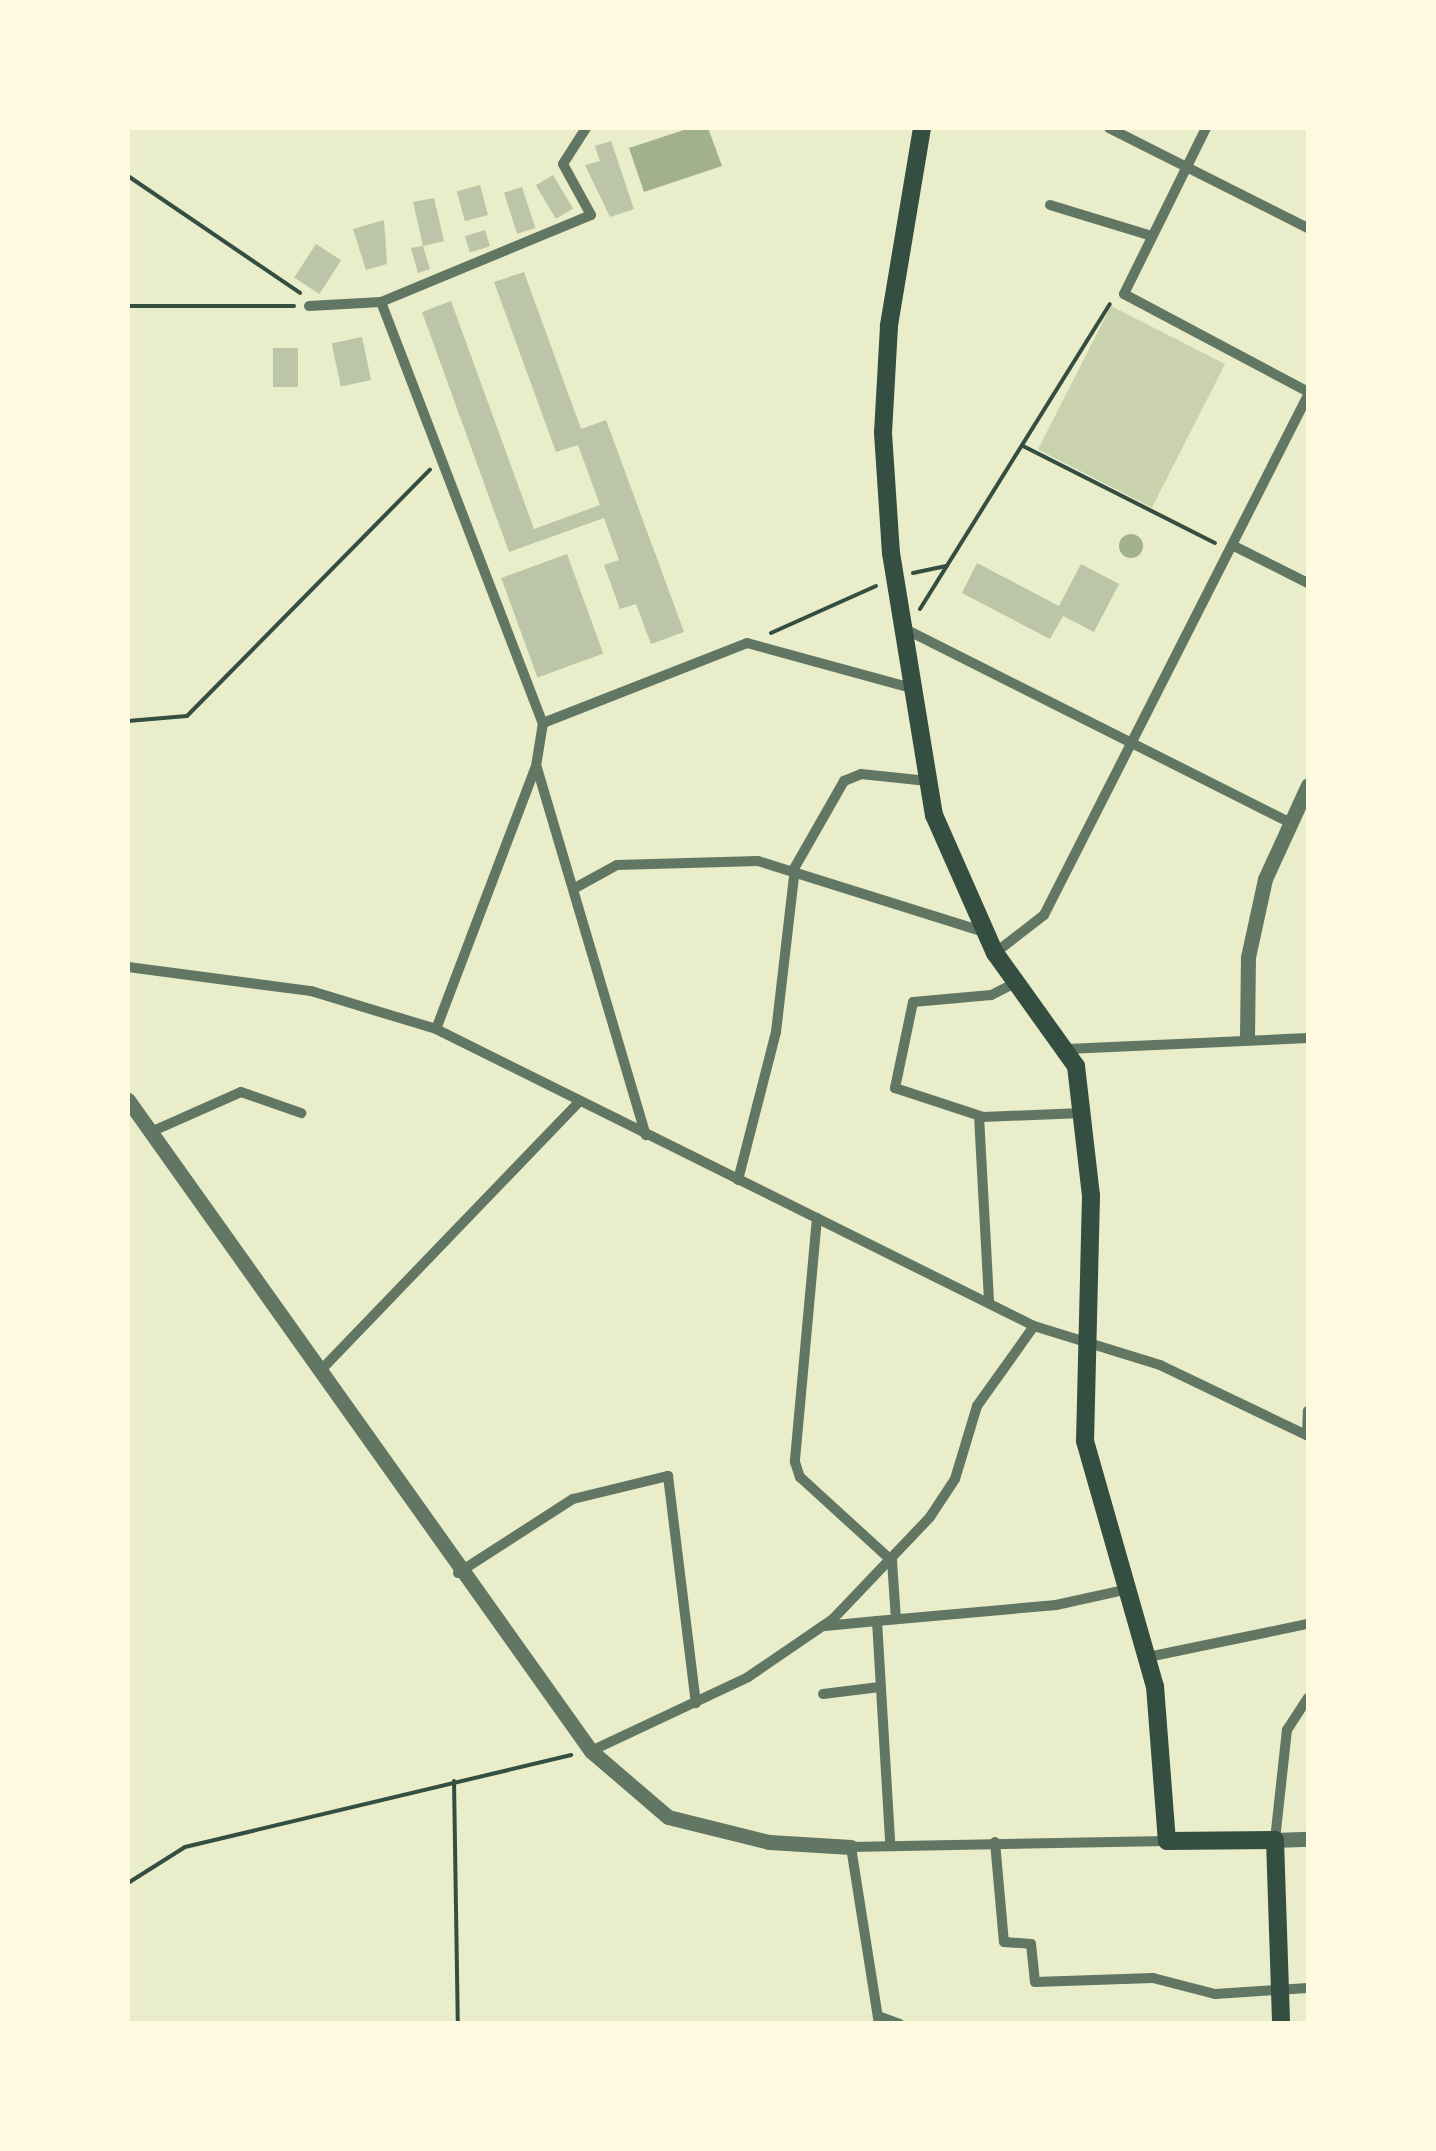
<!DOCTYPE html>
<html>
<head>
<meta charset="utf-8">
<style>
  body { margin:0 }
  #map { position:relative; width:1436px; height:2151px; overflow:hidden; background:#e9edc9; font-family:Commissioner,sans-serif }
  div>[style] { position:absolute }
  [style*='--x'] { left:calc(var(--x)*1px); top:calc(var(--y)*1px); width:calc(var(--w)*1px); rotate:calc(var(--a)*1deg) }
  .green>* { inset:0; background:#cad2ad; transform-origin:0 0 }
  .water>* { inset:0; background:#a3b18a }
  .round { border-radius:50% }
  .building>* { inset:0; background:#bcc5a7; transform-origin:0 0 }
  .path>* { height:4px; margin:-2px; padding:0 2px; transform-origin:2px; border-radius:2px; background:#344e41 }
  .minor>* { height:10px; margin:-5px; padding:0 5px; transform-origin:5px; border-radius:5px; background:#617663 }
  .tertiary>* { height:15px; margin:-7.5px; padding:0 7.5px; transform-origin:7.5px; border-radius:7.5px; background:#617663 }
  .secondary>* { height:18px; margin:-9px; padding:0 9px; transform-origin:9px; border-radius:9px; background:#344e41 }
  span { translate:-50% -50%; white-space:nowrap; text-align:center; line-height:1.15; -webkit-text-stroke:8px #fefae0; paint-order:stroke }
  .frame { position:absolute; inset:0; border:130px solid #fefae0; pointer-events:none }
</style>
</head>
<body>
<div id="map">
  <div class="green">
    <div style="left:1111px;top:306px;width:128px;height:161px;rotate:27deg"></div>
  </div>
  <div class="water">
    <div style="clip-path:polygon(690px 128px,708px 128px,722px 166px,644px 192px,629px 148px)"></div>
    <div class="round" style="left:1119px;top:534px;width:24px;height:24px"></div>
  </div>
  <div class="building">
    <div style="clip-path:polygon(611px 141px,634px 209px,610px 217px,585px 165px,600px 161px,595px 146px)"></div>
    <div style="left:553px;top:175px;width:39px;height:20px;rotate:59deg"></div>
    <div style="left:480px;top:185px;width:31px;height:24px;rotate:75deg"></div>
    <div style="left:522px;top:187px;width:43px;height:19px;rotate:72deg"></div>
    <div style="clip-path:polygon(434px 198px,444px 241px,423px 246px,430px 269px,418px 273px,411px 248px,423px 246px,413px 202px)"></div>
    <div style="clip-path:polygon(384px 220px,387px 264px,366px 270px,353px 229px)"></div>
    <div style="left:485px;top:230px;width:17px;height:21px;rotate:73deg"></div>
    <div style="left:316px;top:244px;width:30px;height:40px;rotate:33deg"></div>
    <div style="clip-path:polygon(524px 272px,581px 429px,606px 420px,684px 632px,651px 644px,636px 604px,620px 609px,604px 565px,619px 560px,604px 518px,509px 552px,422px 312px,451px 301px,534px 529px,600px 505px,578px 445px,556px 452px,494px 282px)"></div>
    <div style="left:362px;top:337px;width:44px;height:31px;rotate:78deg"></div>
    <div style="left:273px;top:348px;width:25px;height:39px"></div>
    <div style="left:567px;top:554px;width:106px;height:70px;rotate:70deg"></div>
    <div style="clip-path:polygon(977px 563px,1059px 606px,1081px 564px,1119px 584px,1094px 632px,1063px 616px,1050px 639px,962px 593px)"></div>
  </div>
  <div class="path">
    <div style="--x:128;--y:176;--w:208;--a:34.2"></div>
    <div style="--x:128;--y:306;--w:166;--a:0"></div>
    <div style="--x:1023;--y:446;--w:215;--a:26.8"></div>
    <div style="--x:913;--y:573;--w:35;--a:-12"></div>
    <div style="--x:920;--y:609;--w:359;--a:-58.1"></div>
    <div style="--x:771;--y:633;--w:115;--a:-24.1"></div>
    <div style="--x:128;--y:721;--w:59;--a:-4.8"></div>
    <div style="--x:187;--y:716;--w:346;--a:-45.4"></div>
    <div style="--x:454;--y:1781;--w:243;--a:89.1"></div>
    <div style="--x:128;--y:1883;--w:67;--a:-32.3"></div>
    <div style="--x:185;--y:1847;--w:397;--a:-13.4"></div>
  </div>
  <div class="minor">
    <div style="--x:1109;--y:128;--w:223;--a:26.7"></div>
    <div style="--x:1206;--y:128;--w:185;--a:116.3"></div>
    <div style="--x:1124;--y:294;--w:208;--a:28"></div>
    <div style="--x:1050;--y:205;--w:103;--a:16.9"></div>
    <div style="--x:381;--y:302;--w:451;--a:69"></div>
    <div style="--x:543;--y:723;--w:44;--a:99.2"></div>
    <div style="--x:536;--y:766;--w:281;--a:110.8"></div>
    <div style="--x:309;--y:306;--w:72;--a:-3.2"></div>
    <div style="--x:381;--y:302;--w:227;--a:-22.5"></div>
    <div style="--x:591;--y:215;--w:58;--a:-118.8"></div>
    <div style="--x:563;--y:164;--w:43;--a:-57.4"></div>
    <div style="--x:1234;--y:546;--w:83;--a:26.6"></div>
    <div style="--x:907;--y:630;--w:428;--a:26.7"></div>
    <div style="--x:543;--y:723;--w:219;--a:-21.4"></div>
    <div style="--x:747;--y:643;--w:170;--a:15.3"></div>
    <div style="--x:537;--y:768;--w:383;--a:73.5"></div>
    <div style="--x:575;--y:888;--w:48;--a:-28.7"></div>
    <div style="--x:617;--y:865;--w:141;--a:-1.6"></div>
    <div style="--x:758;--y:861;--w:237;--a:17.4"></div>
    <div style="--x:995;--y:953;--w:62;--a:-37.8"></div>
    <div style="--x:1044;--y:915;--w:583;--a:-63.08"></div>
    <div style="--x:128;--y:967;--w:185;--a:7.5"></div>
    <div style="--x:311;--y:991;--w:131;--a:16.9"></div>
    <div style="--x:436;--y:1029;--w:668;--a:26.41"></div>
    <div style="--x:1034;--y:1326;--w:132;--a:17.2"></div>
    <div style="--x:1160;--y:1365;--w:164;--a:25.6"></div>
    <div style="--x:1017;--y:982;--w:29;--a:153"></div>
    <div style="--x:991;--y:995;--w:78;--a:174.9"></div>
    <div style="--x:913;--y:1002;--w:88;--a:101.8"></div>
    <div style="--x:895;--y:1088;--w:93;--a:18.2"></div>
    <div style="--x:983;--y:1117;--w:99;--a:-2.3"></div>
    <div style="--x:1067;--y:1049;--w:241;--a:-2.6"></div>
    <div style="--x:979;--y:1116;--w:186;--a:86.9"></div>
    <div style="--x:153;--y:1131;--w:96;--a:-23.9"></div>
    <div style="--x:241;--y:1092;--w:64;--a:19.3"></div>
    <div style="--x:738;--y:1180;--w:153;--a:-75.6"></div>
    <div style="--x:776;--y:1032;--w:166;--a:-83.4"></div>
    <div style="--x:795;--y:867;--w:99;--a:-60.3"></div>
    <div style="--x:844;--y:781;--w:18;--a:-22"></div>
    <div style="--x:861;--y:774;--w:67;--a:6"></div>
    <div style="--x:817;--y:1218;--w:245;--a:95.2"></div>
    <div style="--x:795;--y:1462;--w:16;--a:72"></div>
    <div style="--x:800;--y:1477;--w:125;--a:42.4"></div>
    <div style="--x:892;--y:1561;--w:58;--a:86.1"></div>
    <div style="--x:322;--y:1369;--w:369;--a:-46.1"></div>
    <div style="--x:1307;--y:1435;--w:24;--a:-88"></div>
    <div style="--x:458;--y:1573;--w:137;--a:-32.8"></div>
    <div style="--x:573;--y:1499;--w:98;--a:-13.6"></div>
    <div style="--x:668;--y:1476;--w:229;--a:83"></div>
    <div style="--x:877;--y:1621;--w:180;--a:-5.1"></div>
    <div style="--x:1056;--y:1605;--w:75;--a:-12.4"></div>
    <div style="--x:825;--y:1626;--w:52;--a:-5.5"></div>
    <div style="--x:877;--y:1621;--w:222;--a:86.6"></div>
    <div style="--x:1148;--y:1657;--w:163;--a:-11.7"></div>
    <div style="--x:823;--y:1694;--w:57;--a:-7"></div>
    <div style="--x:591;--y:1751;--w:174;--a:-25.2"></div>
    <div style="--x:748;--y:1677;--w:103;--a:-34.3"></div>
    <div style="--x:833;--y:1619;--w:141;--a:-46.4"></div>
    <div style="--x:930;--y:1517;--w:45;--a:-56.7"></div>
    <div style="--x:955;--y:1479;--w:76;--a:-73.2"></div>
    <div style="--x:977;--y:1406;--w:98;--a:-54.5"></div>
    <div style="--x:1275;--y:1840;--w:111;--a:-83.8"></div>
    <div style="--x:1287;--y:1730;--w:38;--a:-57"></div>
    <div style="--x:995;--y:1842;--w:100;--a:84.9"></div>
    <div style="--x:1004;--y:1942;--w:27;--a:4"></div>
    <div style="--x:1031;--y:1944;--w:38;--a:84"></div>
    <div style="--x:1035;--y:1982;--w:118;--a:-1.9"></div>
    <div style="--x:1153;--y:1978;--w:64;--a:14.5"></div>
    <div style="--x:1215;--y:1994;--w:93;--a:-3.7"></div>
    <div style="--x:878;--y:2016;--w:23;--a:20"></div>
    <div style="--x:879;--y:2024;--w:179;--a:-99"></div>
    <div style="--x:851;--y:1847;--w:316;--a:-1.1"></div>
  </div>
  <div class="tertiary">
    <div style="--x:1247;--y:1037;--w:80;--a:-89.3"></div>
    <div style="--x:1248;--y:957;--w:80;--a:-77.7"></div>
    <div style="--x:1265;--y:879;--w:103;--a:-65.4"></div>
    <div style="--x:128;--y:1100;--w:799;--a:54.58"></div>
    <div style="--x:591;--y:1751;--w:101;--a:40.6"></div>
    <div style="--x:668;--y:1817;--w:104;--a:13.9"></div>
    <div style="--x:769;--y:1842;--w:82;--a:3.5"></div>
    <div style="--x:1275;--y:1840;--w:33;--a:-2"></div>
  </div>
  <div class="secondary">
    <div style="--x:922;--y:128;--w:201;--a:99.5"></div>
    <div style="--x:889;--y:326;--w:107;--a:93.2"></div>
    <div style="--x:883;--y:433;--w:120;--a:86.2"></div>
    <div style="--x:891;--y:553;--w:266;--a:80.7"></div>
    <div style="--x:934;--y:815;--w:151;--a:66.2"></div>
    <div style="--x:995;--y:953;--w:139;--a:54.4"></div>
    <div style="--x:1076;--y:1066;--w:131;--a:83.4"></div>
    <div style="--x:1091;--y:1196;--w:245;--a:91.4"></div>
    <div style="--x:1085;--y:1441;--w:255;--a:74.1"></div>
    <div style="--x:1155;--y:1686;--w:155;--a:85.6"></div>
    <div style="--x:1167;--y:1841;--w:108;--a:-0.5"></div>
    <div style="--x:1275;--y:1840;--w:184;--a:88.1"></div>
  </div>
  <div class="frame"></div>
</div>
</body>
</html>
